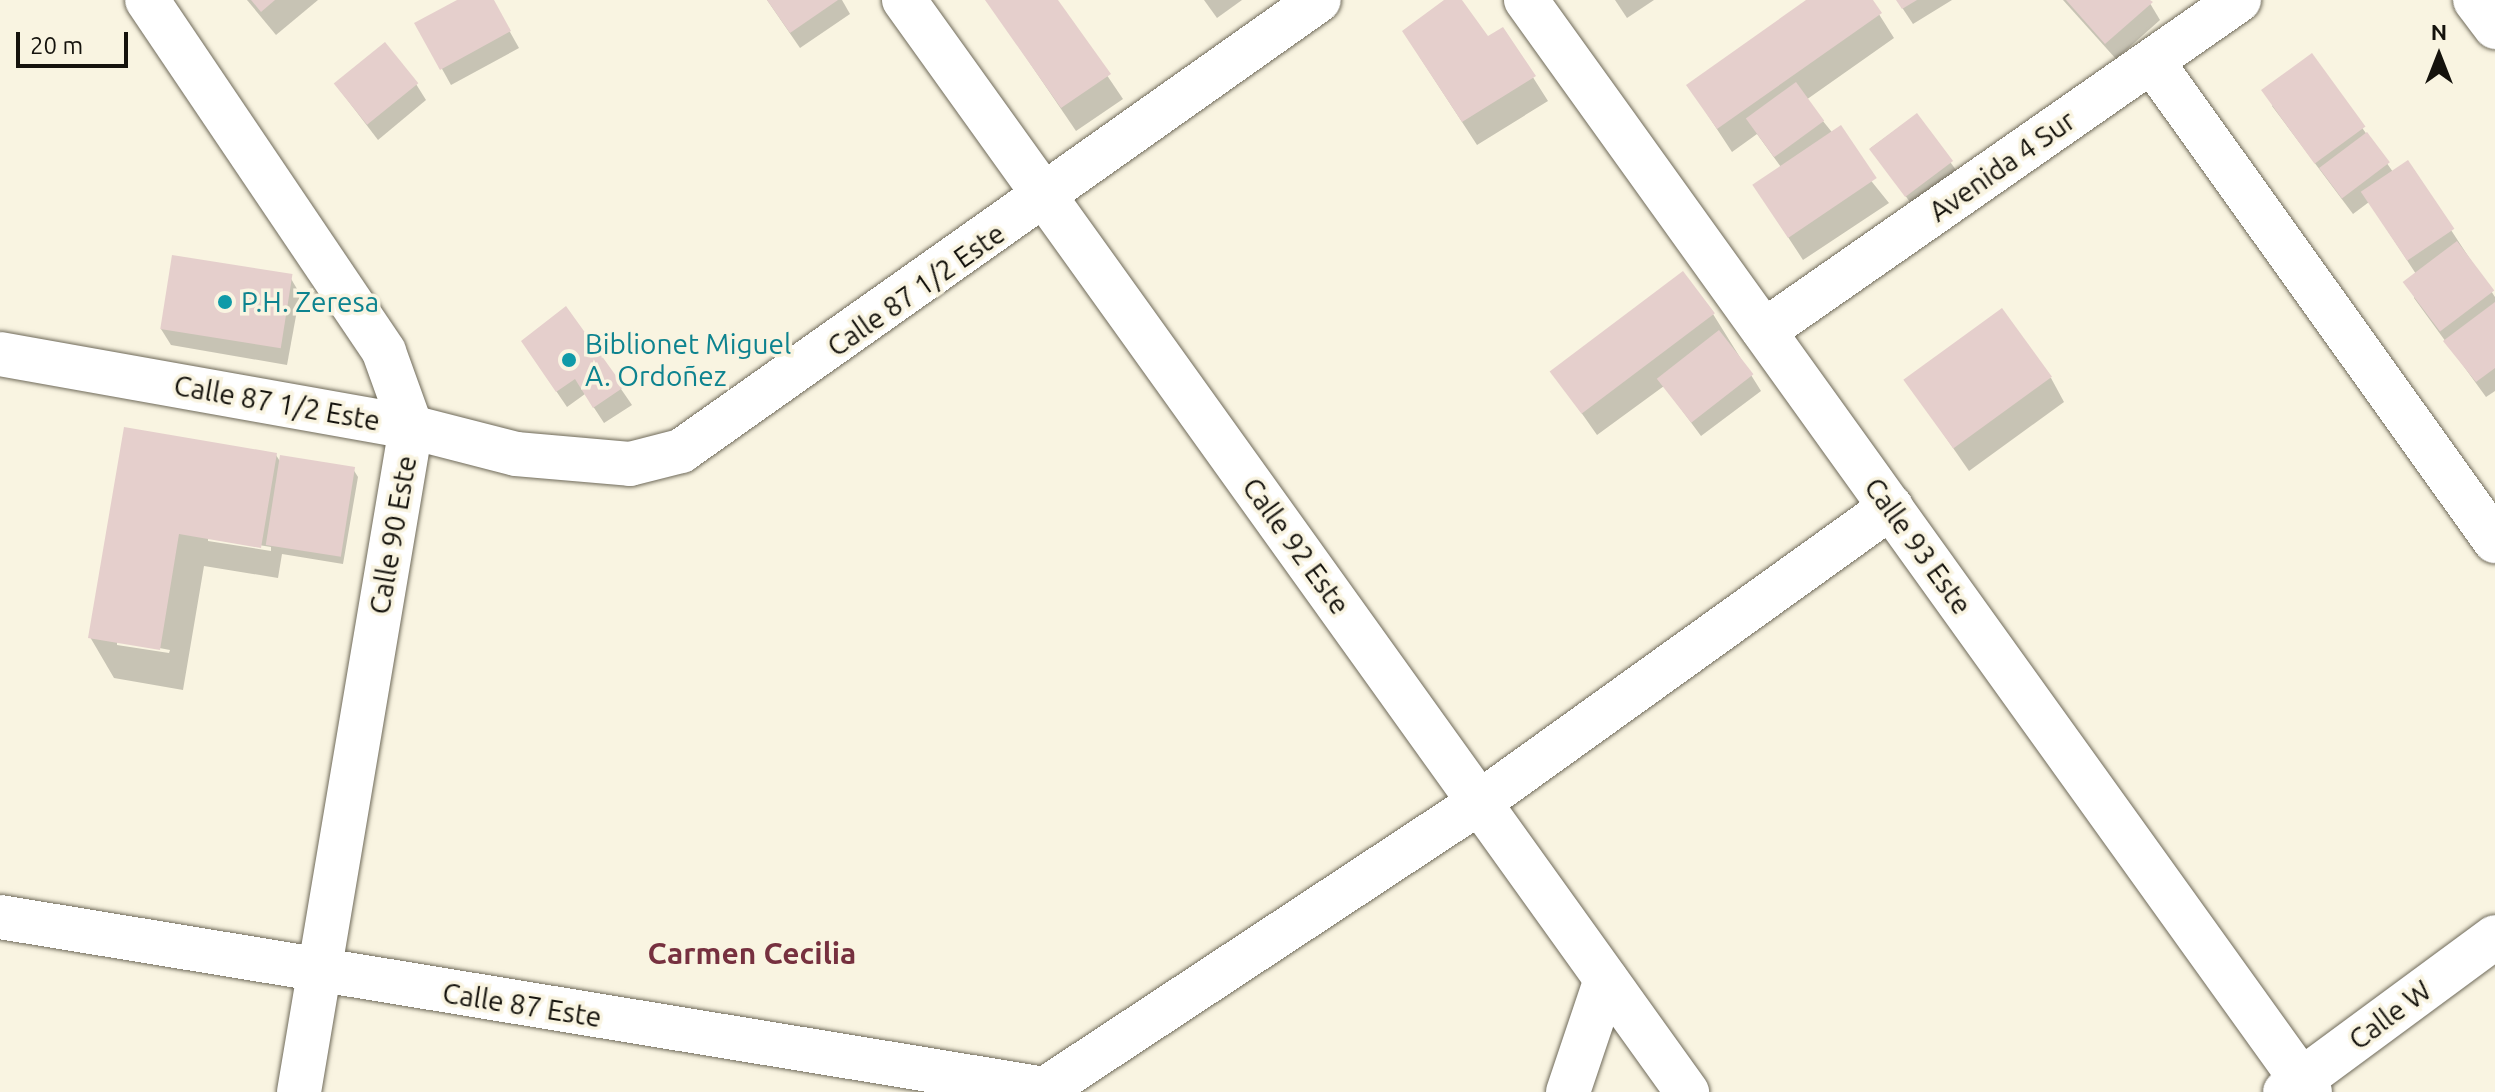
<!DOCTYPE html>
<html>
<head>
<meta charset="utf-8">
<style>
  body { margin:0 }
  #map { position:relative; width:2495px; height:1092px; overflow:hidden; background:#f9f4e1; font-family:Ubuntu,sans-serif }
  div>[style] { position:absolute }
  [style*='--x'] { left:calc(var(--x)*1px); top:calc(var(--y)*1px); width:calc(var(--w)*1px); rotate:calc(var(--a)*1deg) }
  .shadow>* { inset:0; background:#0003; transform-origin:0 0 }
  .building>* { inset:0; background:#e5cfcc; transform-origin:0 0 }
  .roads { filter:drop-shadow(0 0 2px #6f6a5a) drop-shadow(0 0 2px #6f6a5a) }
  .minor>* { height:44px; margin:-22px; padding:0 22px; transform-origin:22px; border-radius:22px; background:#fff }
  .dots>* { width:22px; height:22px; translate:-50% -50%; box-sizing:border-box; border:4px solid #f9f4e1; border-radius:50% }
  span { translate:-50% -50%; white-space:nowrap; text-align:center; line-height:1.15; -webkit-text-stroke:7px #f9f4e1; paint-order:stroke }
  .street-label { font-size:28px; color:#15130d }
  .culture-label { font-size:28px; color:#0d838f }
  .left { translate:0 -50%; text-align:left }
  .neighbourhood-label { font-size:30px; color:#76303f; font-weight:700 }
  .north { position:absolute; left:2399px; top:16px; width:80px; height:80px; -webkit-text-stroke:6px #f9f4e1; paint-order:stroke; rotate:0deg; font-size:22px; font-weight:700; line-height:32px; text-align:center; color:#15130d }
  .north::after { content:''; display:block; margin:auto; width:28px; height:36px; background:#15130d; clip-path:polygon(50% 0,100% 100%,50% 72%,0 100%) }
  .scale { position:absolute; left:16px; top:32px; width:112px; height:36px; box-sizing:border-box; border:4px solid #15130d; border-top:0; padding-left:10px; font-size:24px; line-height:28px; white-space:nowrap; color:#15130d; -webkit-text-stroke:6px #f9f4e1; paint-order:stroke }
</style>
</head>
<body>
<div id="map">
  <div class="shadow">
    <div style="clip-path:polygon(247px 0,318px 0,276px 35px)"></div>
    <div style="clip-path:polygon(461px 0,492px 0,519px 48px,451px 85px,417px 24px)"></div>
    <div style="clip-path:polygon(767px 0,842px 0,850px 14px,800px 48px)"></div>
    <div style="clip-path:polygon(987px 0,1056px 0,1123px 99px,1076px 131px)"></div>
    <div style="clip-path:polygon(1204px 0,1242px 0,1217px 18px)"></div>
    <div style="clip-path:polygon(1447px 0,1460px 0,1488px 39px,1503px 30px,1548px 101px,1477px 145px,1419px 56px)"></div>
    <div style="clip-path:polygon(1615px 0,1654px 0,1627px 18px)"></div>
    <div style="clip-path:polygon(1810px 0,1870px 0,1894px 38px,1806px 100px,1889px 203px,1803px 260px,1769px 208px,1781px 167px,1757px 134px,1732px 152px,1688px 85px)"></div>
    <div style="clip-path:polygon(1897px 0,1952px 0,1913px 24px)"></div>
    <div style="clip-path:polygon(2063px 0,2148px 0,2160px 20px,2116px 59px)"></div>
    <div style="clip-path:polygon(2312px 56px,2393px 172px,2407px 163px,2495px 297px,2495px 391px,2486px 397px,2414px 298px,2416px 274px,2369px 202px,2353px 214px,2272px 106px)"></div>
    <div style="clip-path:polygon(416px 84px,426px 100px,378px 140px,336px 85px)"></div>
    <div style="left:1916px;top:115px;width:77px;height:56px;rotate:54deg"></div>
    <div style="clip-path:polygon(290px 277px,300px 294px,287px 365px,171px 345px,161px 329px)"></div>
    <div style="clip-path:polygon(566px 309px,632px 405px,604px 423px,585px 394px,567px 407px,533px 357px)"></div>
    <div style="clip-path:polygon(1713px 314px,1761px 391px,1701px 436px,1664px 386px,1597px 435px,1552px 371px)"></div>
    <div style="clip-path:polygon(2051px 378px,2064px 402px,1969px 471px,1906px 380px)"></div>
    <div style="clip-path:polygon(evenodd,125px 430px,276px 455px,281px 463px,353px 469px,358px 477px,343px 564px,282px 554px,278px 578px,204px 566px,183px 690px,114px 678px,90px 637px,125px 430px,208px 537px,271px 547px,271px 551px,208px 541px,208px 537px,125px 430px,117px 640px,170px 650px,169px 653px,117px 645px,117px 640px)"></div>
  </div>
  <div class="building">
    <div style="clip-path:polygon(251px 0,275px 0,261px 12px)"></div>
    <div style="clip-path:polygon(457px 0,494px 0,511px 31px,440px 70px,414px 23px)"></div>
    <div style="clip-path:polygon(767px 0,838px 0,790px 33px)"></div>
    <div style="clip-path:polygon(985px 0,1058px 0,1111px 74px,1061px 108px)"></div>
    <div style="clip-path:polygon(1444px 0,1462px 0,1488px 36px,1503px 27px,1536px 76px,1462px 122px,1402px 31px)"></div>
    <div style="clip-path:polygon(1806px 0,1873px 0,1882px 13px,1717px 129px,1686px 85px)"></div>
    <div style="clip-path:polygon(1896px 0,1917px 0,1902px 9px)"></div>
    <div style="clip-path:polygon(2066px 0,2150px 0,2153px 2px,2105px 44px)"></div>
    <div style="left:385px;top:42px;width:53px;height:66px;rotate:51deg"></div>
    <div style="left:2312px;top:53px;width:91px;height:63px;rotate:54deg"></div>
    <div style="left:1796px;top:82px;width:48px;height:62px;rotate:54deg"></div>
    <div style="left:1917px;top:113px;width:60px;height:60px;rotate:53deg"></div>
    <div style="left:1841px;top:125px;width:64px;height:107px;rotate:56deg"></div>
    <div style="left:2367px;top:132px;width:38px;height:60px;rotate:53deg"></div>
    <div style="left:2408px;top:160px;width:83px;height:57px;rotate:56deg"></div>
    <div style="left:2457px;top:241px;width:62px;height:68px;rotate:53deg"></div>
    <div style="left:172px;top:255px;width:122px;height:75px;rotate:9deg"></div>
    <div style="left:1683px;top:271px;width:53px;height:167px;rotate:53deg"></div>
    <div style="clip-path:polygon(2495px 302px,2495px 368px,2476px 382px,2443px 341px)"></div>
    <div style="clip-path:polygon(566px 306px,624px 387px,593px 408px,575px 379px,556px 392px,521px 341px)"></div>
    <div style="left:2002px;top:308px;width:85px;height:122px;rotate:54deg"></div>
    <div style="left:1719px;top:330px;width:56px;height:79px;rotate:52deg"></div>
    <div style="clip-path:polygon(124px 427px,277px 453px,261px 548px,179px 534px,160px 650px,88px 638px)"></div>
    <div style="left:280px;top:455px;width:76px;height:91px;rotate:9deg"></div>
  </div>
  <div class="roads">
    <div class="minor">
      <div style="--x:147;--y:0;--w:424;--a:56"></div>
      <div style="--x:384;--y:352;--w:80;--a:70.2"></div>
      <div style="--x:411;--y:427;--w:674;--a:99.56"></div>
      <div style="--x:904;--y:0;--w:1344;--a:54.36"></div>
      <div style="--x:1526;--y:0;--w:1344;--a:54.32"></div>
      <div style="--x:2475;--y:0;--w:34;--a:53"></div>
      <div style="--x:2153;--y:63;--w:588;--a:54.42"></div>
      <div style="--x:1764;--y:331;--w:579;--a:-34.87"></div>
      <div style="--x:0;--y:354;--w:417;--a:10.1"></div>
      <div style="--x:411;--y:427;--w:108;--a:14.4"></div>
      <div style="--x:516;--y:454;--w:114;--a:5"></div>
      <div style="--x:630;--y:464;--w:53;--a:-14.3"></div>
      <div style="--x:681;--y:451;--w:781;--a:-35.26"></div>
      <div style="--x:0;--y:917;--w:1059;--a:9.35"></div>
      <div style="--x:1045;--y:1089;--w:521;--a:-33.42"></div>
      <div style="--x:1480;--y:802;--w:506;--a:-35.67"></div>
      <div style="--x:1568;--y:1092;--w:119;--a:-71.4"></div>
      <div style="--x:2285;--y:1092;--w:261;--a:-36.4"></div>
    </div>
  </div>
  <div class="dots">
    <div style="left:225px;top:302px;background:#0f9aa8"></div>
    <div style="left:569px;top:360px;background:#0f9aa8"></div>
  </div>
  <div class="street-label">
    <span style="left:2002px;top:166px;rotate:-35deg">Avenida 4 Sur</span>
    <span style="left:916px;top:290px;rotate:-35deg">Calle 87 1/2 Este</span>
    <span style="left:277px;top:403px;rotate:10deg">Calle 87 1/2 Este</span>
    <span style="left:393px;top:535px;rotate:-80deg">Calle 90 Este</span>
    <span style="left:1296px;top:546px;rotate:54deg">Calle 92 Este</span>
    <span style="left:1918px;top:546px;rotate:54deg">Calle 93 Este</span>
    <span style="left:522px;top:1005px;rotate:9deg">Calle 87 Este</span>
    <span style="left:2390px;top:1015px;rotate:-37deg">Calle W</span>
  </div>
  <div class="culture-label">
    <span class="left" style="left:241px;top:302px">P.H. Zeresa</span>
    <span class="left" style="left:585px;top:360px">Biblionet Miguel<br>A. Ordoñez</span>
  </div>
  <div class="neighbourhood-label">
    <span style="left:752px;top:953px">Carmen Cecilia</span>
  </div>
  <div class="north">N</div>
  <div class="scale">20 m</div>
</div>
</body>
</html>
